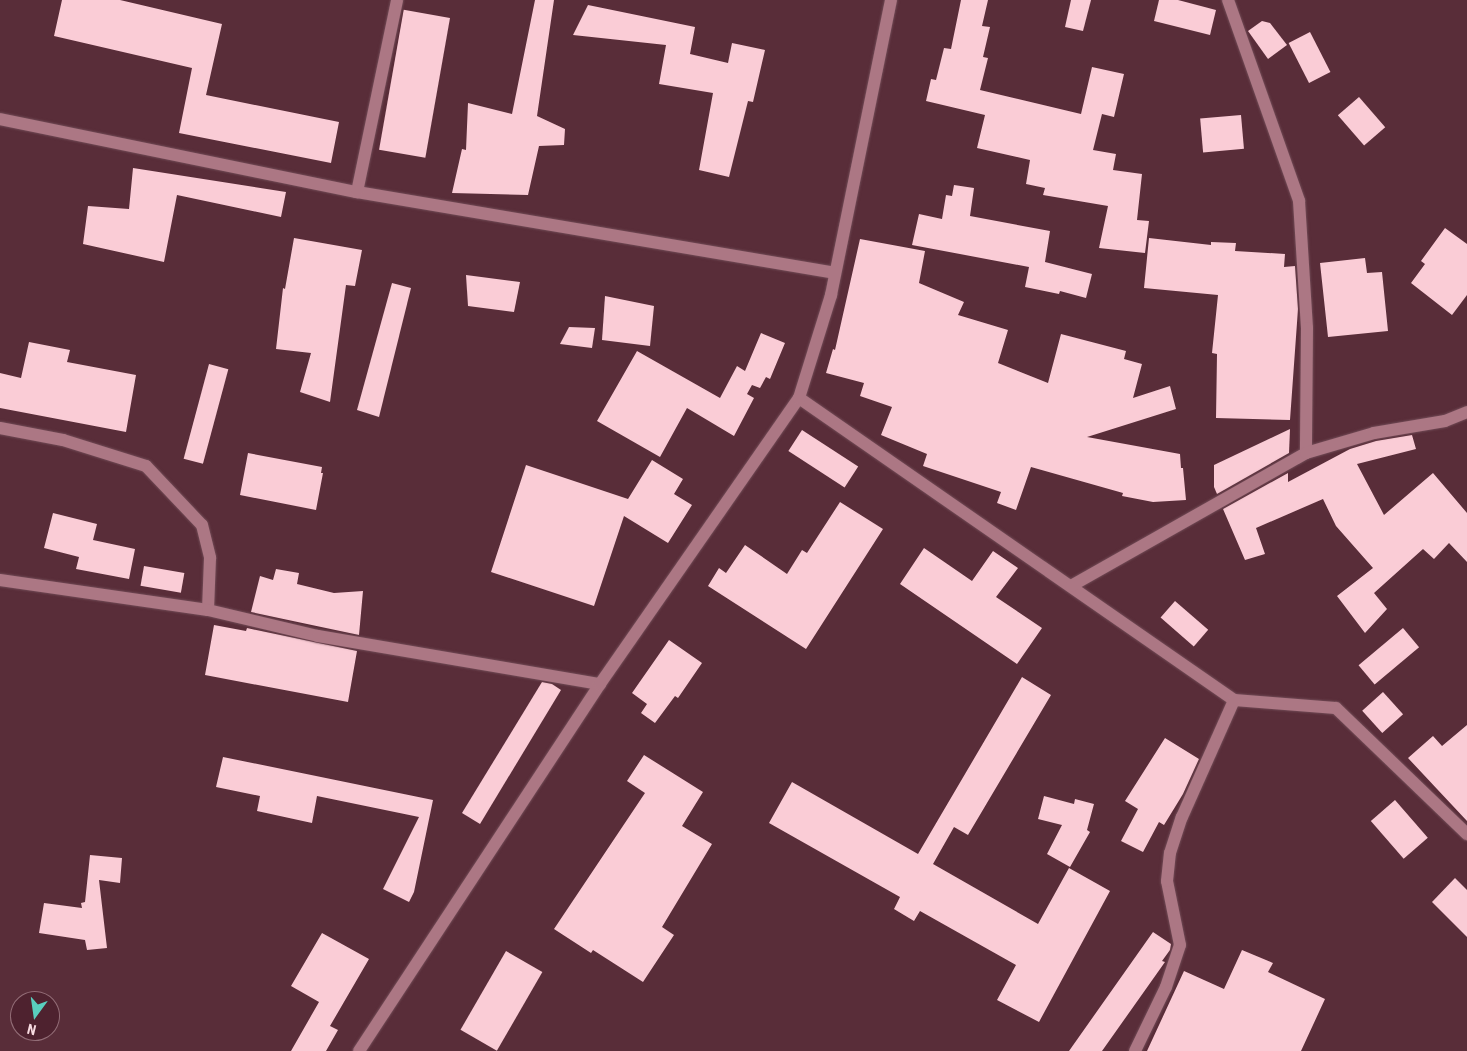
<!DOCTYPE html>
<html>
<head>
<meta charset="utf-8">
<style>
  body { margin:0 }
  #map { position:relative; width:1467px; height:1051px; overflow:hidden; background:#592d39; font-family:"Roboto Condensed",sans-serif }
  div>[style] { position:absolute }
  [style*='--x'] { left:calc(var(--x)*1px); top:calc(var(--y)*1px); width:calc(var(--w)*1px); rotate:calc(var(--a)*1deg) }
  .building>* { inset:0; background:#faccd6; transform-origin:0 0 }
  .roads { filter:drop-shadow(0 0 1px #714b56) drop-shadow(0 0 1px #714b56) }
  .minor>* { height:12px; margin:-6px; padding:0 6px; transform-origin:6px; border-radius:6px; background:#ac7784 }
  .tertiary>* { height:12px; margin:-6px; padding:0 6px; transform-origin:6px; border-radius:6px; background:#ac7784 }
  span { translate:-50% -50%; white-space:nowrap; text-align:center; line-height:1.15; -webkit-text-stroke:5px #4e222f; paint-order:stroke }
  .north { position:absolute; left:10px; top:991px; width:50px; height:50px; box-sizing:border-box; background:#4e222f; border:1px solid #926c76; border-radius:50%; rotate:194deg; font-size:14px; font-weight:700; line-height:20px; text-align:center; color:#f8dbe1 }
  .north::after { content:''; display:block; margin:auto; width:18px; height:22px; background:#59cebe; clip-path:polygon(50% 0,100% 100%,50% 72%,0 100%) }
</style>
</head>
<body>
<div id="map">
  <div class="building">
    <div style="clip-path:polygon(62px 0,120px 0,222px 24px,206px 95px,339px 122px,331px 163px,179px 133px,192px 68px,54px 36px)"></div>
    <div style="clip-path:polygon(535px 0,554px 0,537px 116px,565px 129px,564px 145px,539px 146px,528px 195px,452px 193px,462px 149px,466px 150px,468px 103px,512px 114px)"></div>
    <div style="clip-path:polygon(961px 0,988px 0,982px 26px,990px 27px,983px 57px,988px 58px,980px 90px,1081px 114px,1092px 67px,1124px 74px,1114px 117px,1102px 114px,1093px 150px,1116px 154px,1113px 170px,1142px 174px,1137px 220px,1149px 221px,1145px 253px,1099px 248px,1108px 206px,1043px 195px,1045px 188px,1026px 184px,1030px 160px,977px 148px,985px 115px,926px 101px,931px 79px,936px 80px,944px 48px,951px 49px)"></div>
    <div style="clip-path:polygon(1071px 0,1091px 0,1083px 31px,1065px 27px)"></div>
    <div style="clip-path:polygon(1159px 0,1178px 0,1216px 10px,1210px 35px,1154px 21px)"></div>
    <div style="clip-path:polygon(588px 5px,695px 27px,690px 54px,728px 63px,732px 43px,765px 50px,753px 102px,748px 101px,729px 177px,699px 170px,713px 93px,659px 84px,666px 45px,573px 35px)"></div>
    <div style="left:450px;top:18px;width:142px;height:47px;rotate:100deg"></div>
    <div style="clip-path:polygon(1262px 21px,1270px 23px,1287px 45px,1268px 59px,1248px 31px)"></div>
    <div style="left:1310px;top:32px;width:45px;height:24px;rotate:63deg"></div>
    <div style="left:1359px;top:97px;width:40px;height:28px;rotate:49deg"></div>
    <div style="left:1241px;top:115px;width:34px;height:41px;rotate:85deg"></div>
    <div style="clip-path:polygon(133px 168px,286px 192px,281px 217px,177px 195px,164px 262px,83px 244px,88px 206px,129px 209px)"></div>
    <div style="clip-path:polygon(954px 185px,974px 188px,970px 216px,1050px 231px,1045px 262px,1092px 274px,1086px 298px,1060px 291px,1059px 294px,1025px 287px,1029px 267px,912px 245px,919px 214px,942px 219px,946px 195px,952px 196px)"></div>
    <div style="clip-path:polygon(1445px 228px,1467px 244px,1467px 295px,1452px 315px,1411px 283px,1425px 264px,1421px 261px)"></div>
    <div style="clip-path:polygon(294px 238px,362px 250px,355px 286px,346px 285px,330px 402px,300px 392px,311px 353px,276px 349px,283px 288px,285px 289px)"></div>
    <div style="clip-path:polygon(1149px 238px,1211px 245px,1211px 242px,1236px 243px,1235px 251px,1285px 254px,1284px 267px,1295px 266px,1298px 309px,1290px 420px,1216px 418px,1217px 354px,1212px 353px,1218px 295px,1144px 288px)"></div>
    <div style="clip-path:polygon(860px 239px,925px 251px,919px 283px,964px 302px,958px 315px,1008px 330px,998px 363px,1048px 383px,1061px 334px,1126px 351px,1124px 359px,1142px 364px,1133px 398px,1170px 386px,1176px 409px,1087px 437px,1180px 454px,1181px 468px,1183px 468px,1186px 500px,1153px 502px,1122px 496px,1123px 493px,1031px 467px,1016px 510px,997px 503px,1001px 492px,923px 466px,927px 454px,881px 435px,892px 407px,860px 396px,864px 383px,826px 373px,833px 349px,835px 350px)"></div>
    <div style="clip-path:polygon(1365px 258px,1367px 273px,1382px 272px,1388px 331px,1328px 337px,1320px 263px)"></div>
    <div style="clip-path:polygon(466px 275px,520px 282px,514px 312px,468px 306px)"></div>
    <div style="clip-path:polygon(392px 283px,411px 288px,379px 417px,357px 410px)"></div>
    <div style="clip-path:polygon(605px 296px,654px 306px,650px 346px,602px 340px)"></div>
    <div style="clip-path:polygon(569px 327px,595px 328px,592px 348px,560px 344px)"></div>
    <div style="clip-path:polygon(761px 333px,785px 343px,770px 379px,766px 377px,760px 388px,752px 385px,747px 394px,754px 398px,734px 436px,687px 408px,660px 457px,597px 421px,637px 351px,720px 398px,737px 366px,745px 371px)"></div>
    <div style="clip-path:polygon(29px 342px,70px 350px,67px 362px,136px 375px,126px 432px,0 408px,0 373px,21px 378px)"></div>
    <div style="left:209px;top:364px;width:20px;height:98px;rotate:15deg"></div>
    <div style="clip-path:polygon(1290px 429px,1289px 453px,1217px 494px,1214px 487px,1214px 465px)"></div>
    <div style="left:802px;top:430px;width:67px;height:25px;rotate:33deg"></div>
    <div style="clip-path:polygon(1412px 435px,1416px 449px,1357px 464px,1384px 515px,1433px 473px,1467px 513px,1467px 562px,1449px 543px,1434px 559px,1423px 549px,1374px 593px,1387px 609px,1365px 633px,1337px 596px,1373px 568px,1336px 526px,1323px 499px,1256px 528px,1265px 554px,1245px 560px,1223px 509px,1288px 473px,1288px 482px,1350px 449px,1376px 441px)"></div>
    <div style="clip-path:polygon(248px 453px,322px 467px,321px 473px,323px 473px,316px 510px,240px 495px)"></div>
    <div style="clip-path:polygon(652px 460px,683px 479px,674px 494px,692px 505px,668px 543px,624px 516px,594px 606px,491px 572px,526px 465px,628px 499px)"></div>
    <div style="clip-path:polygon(840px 502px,883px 529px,806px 649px,708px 586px,719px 568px,726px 573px,745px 545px,787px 574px,802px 550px,807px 553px)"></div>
    <div style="clip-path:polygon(53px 513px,97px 524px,93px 540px,135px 549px,129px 579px,76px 569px,79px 557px,44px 548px)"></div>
    <div style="clip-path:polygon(924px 548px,972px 581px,993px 551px,1018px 568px,996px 597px,1042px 628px,1017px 664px,900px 584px)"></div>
    <div style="left:144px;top:566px;width:41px;height:20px;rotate:10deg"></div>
    <div style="clip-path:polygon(276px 569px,299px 573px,297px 584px,334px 593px,363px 591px,359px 635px,251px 612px,260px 576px,273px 580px)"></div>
    <div style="left:1175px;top:601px;width:44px;height:22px;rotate:41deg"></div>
    <div style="clip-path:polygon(214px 625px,246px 631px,247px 628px,357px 651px,348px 702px,205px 675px)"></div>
    <div style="left:1403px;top:628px;width:25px;height:58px;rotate:50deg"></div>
    <div style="clip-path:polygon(669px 640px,702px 663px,678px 698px,675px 696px,655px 723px,641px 713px,647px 704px,632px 693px)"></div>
    <div style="clip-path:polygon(1022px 677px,1051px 695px,968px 835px,954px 827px,933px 864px,1038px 924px,1069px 868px,1110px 891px,1039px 1022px,997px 1000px,1016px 965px,920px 911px,914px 921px,894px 909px,900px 897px,769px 823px,792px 782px,918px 854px)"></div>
    <div style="clip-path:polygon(542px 682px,552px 684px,561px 690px,480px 824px,462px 813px)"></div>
    <div style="left:1383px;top:692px;width:30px;height:28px;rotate:48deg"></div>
    <div style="clip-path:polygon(1467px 725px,1467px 821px,1408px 758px,1433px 736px,1442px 746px)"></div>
    <div style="clip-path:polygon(1165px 738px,1199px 759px,1183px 794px,1164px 825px,1159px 822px,1143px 852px,1121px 841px,1138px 809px,1125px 801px)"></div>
    <div style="clip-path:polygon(644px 755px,703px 792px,682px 826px,712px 844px,662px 927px,674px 935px,643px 982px,593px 950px,591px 953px,554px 929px,645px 793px,627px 781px)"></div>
    <div style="clip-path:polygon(223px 757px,433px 800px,414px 892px,409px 902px,383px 889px,419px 817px,317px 796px,312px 823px,257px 811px,260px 796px,216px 787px)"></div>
    <div style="clip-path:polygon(1044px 796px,1074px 804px,1075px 799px,1094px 804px,1087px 830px,1090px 832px,1070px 867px,1047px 854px,1062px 825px,1038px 819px)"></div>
    <div style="left:1395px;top:800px;width:50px;height:32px;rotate:49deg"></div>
    <div style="clip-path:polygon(90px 855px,122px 858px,120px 883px,99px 880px,107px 948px,87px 950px,85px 940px,39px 933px,44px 903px,82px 908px,81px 903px,85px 902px)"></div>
    <div style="clip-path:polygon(1455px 878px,1467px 890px,1467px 937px,1432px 902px)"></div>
    <div style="clip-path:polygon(1153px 932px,1171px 944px,1170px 950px,1162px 961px,1165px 962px,1102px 1051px,1069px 1051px)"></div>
    <div style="clip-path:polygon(322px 933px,369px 959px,330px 1026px,338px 1030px,326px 1051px,291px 1051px,319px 1002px,291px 986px)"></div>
    <div style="clip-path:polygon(1242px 950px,1273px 963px,1268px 972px,1325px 999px,1301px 1051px,1147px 1051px,1184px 971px,1224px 989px)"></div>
    <div style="left:506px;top:951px;width:42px;height:91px;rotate:30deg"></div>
  </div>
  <div class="roads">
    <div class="minor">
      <div style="--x:1228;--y:0;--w:213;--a:70.5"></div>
      <div style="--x:1299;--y:201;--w:127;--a:86.4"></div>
      <div style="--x:1307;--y:328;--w:125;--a:90.5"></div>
      <div style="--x:0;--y:119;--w:364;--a:11.6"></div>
      <div style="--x:357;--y:192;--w:484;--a:9.6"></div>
      <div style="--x:357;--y:192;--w:196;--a:-78.2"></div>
      <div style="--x:799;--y:398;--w:530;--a:34.77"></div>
      <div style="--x:1234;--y:700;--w:102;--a:4.5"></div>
      <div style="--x:1336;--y:708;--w:182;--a:43.9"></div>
      <div style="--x:0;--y:428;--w:64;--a:10.8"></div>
      <div style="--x:63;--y:440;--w:87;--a:17.4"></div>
      <div style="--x:146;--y:466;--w:81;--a:46.5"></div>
      <div style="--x:202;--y:525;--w:34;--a:76"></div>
      <div style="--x:210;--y:558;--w:52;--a:92.2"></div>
      <div style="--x:0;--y:580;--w:210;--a:8.2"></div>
      <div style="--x:208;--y:610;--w:113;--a:13.3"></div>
      <div style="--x:318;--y:636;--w:286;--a:9.7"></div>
      <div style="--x:1071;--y:586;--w:270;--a:-29.5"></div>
      <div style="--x:1306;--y:453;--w:71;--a:-16.4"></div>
      <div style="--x:1374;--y:433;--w:72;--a:-9.6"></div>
      <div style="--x:1445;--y:421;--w:24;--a:-22"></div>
      <div style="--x:1135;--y:1051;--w:71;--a:-64.2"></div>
      <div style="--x:1166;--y:987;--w:44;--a:-71.6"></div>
      <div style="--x:1180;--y:945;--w:65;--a:-101.5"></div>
      <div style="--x:1167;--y:881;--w:28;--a:-84"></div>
      <div style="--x:1170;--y:853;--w:38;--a:-72"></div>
      <div style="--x:1182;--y:817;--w:128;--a:-66"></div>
    </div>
    <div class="tertiary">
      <div style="--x:359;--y:1051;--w:439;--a:-56.7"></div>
      <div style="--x:600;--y:684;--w:348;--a:-55.2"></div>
      <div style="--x:799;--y:398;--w:108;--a:-72.7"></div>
      <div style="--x:831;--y:295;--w:301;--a:-78.5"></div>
    </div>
  </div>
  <div class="north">N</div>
</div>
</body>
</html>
